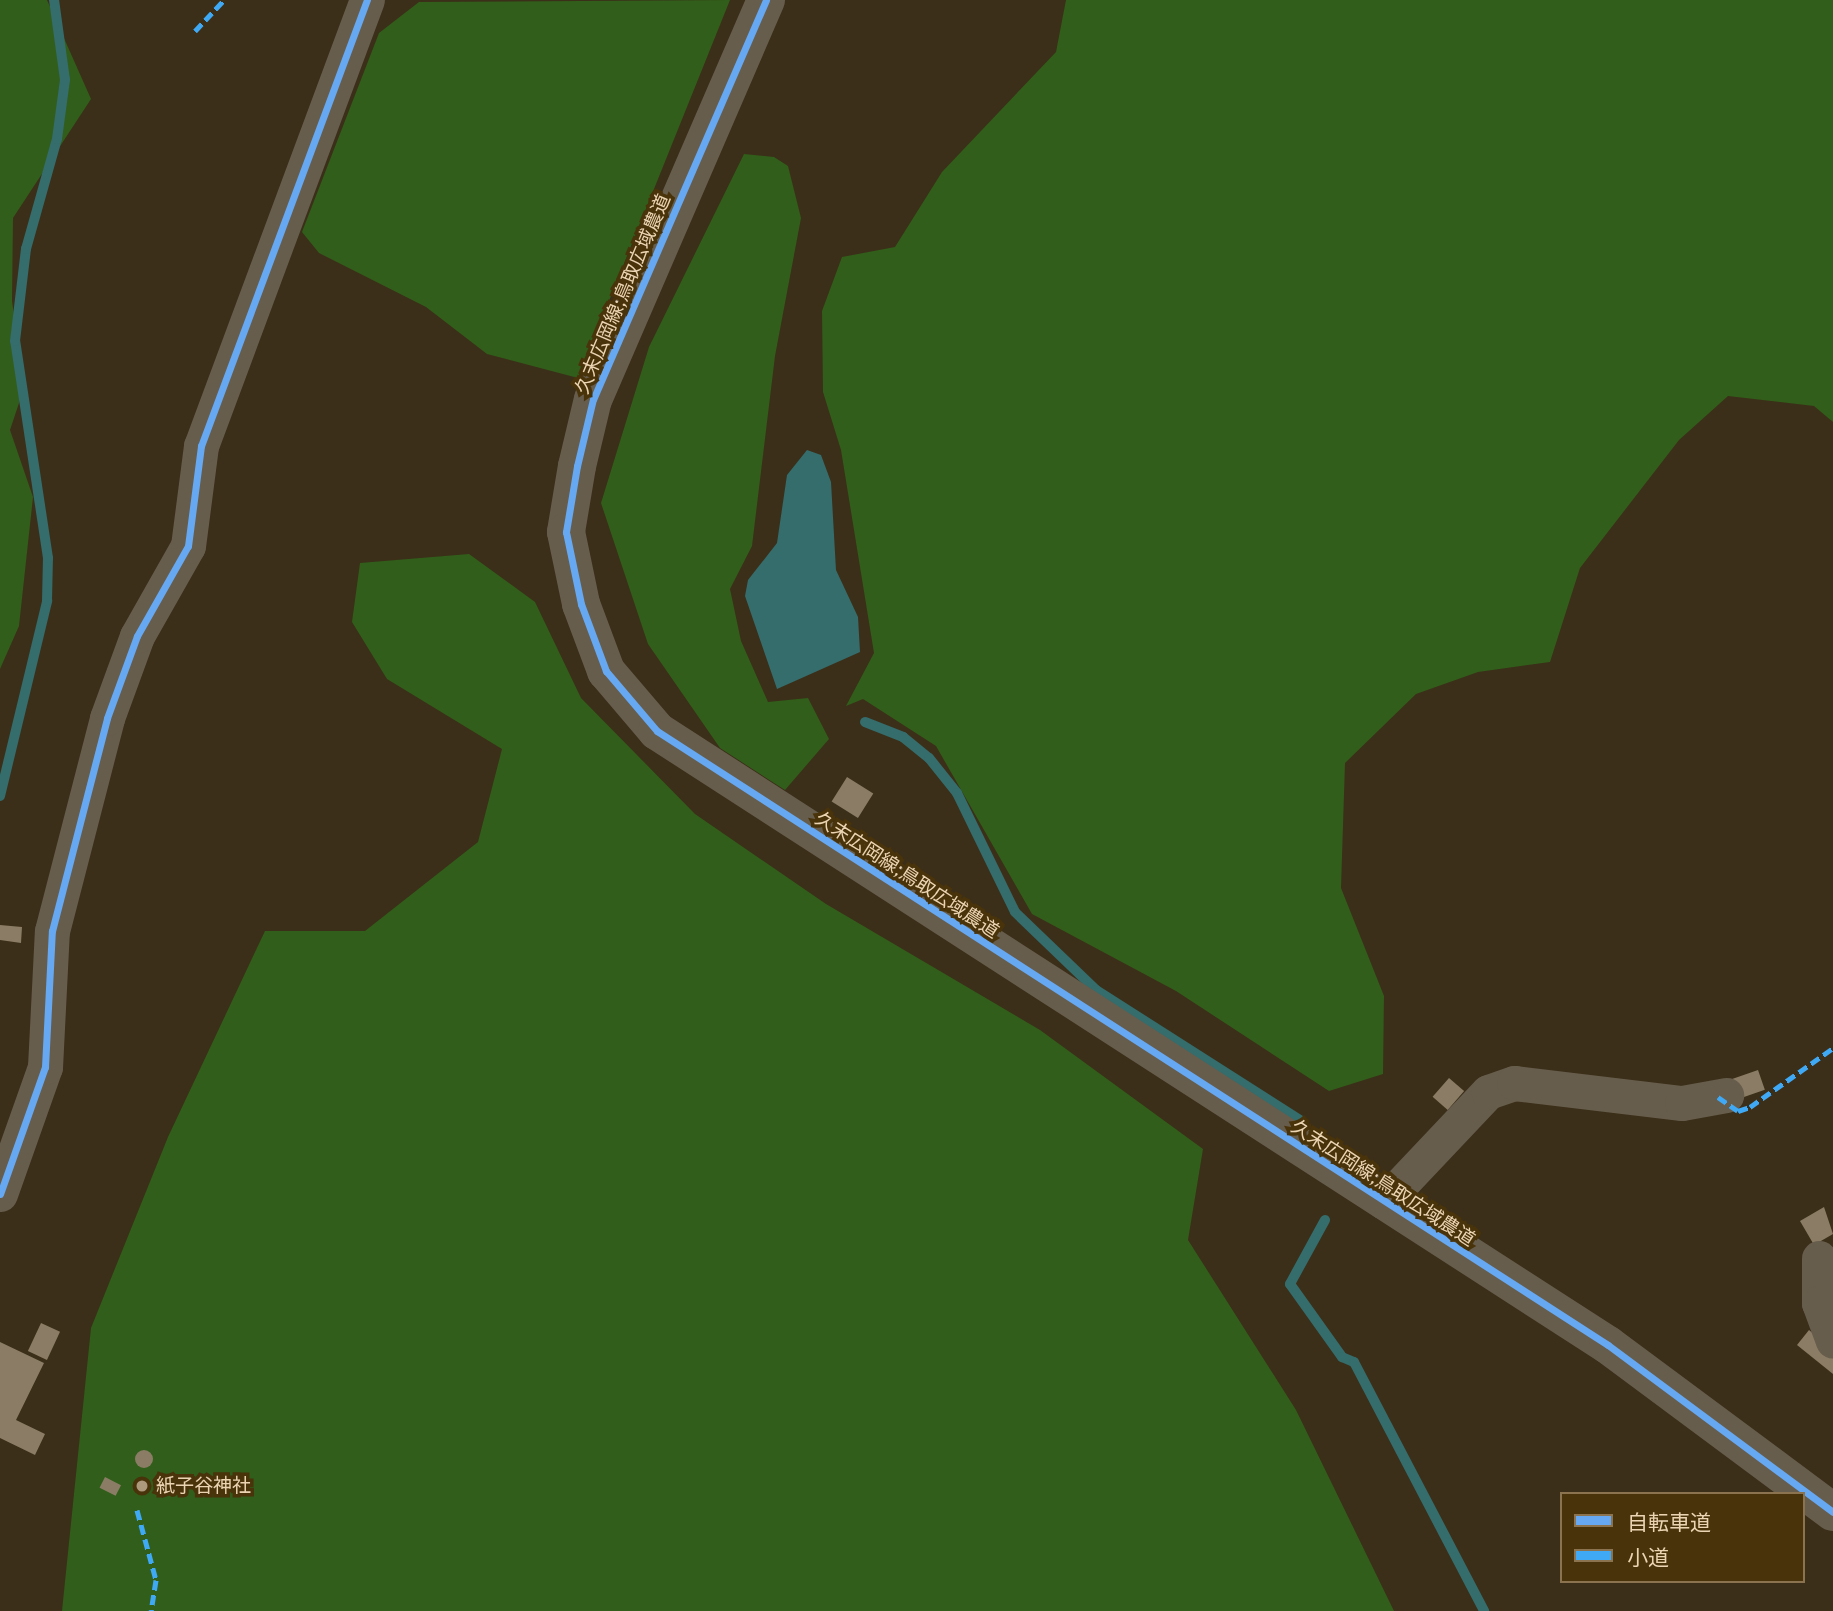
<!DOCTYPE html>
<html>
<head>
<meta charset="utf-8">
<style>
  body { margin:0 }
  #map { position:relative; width:1833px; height:1611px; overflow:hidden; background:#3b2f19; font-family:"IBM Plex Sans","Noto Sans JP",sans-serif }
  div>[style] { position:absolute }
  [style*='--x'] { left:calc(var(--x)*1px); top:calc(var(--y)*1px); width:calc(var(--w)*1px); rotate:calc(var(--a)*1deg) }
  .green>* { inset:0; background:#315e1a }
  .water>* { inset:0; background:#356c6c }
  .stream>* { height:10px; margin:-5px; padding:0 5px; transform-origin:5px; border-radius:5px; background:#356c6c }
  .building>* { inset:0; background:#8b7d65; transform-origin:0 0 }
  .round { border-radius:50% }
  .minor>* { height:35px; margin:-17.5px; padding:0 17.5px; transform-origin:17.5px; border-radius:17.5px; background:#675d4c }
  .tertiary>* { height:38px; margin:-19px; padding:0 19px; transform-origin:19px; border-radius:19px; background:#675d4c }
  .quiet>* { height:5px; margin-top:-2.5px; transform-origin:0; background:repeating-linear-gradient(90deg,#3fa9f5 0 10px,transparent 0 15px) }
  .cycleway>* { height:7px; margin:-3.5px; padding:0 3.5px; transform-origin:3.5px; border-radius:3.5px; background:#66a8f1 }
  .dots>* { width:19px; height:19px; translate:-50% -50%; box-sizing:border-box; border:4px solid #49330b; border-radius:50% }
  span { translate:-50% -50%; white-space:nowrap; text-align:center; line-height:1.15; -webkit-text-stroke:7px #49330b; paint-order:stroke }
  .street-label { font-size:19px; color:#ebd4b2 }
  .poi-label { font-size:19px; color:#ebd4b2 }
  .left { translate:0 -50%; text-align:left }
  .legend { position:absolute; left:1560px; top:1492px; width:245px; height:91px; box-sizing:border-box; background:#49330b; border:2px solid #8a734e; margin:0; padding:9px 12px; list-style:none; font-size:21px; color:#ebd4b2 }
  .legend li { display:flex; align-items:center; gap:14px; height:35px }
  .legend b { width:35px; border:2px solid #8a734e }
</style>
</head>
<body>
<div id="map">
  <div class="green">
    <div style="clip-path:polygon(0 0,47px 0,91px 99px,13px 218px,12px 301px,24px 388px,10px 430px,33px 497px,19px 626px,0 669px)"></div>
    <div style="clip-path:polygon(730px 0,578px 378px,487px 354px,426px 307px,319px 253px,302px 232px,379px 33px,419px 2px)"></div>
    <div style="clip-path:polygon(1066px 0,1833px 0,1833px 422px,1814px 406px,1728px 396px,1679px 440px,1580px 568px,1550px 662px,1478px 672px,1416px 694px,1345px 763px,1341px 888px,1384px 996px,1383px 1074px,1329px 1091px,1176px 991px,1032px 914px,936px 746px,863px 699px,846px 706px,874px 653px,841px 450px,823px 392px,822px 311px,842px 257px,895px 247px,942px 172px,1056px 52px)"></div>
    <div style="clip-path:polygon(744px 154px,774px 157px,788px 166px,801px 218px,775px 356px,752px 546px,730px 589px,741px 641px,768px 702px,808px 698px,829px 739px,785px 790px,720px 748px,648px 644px,601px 503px,649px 347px)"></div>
    <div style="clip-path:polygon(469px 554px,535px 602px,581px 698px,695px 814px,826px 904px,1040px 1030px,1203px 1149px,1188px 1240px,1296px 1410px,1394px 1611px,62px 1611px,91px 1328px,168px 1137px,265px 931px,365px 931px,478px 842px,502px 749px,387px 679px,352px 622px,360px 563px)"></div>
  </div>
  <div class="water">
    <div style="clip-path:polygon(807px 450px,821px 455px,831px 482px,836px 570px,858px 617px,860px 652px,777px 689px,745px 596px,748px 580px,777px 543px,787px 475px)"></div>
  </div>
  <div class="stream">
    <div style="--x:865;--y:722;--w:41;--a:21.5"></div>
    <div style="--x:903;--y:737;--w:33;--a:39"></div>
    <div style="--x:929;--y:758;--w:45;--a:51.3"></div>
    <div style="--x:957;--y:793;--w:132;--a:64"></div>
    <div style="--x:1015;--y:912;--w:112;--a:43.9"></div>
    <div style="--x:1096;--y:990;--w:244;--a:32.5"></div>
    <div style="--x:0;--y:796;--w:201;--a:-76.4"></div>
    <div style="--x:47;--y:601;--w:43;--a:-88.7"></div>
    <div style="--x:48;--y:558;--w:219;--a:-98.6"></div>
    <div style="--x:15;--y:341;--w:93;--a:-83.2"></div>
    <div style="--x:26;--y:249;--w:114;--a:-74.3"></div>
    <div style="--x:57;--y:139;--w:60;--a:-82.3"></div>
    <div style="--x:65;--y:80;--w:81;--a:-97.8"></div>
    <div style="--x:1325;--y:1220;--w:73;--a:118.7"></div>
    <div style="--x:1290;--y:1284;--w:90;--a:54.5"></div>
    <div style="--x:1342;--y:1357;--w:13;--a:23"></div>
    <div style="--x:1354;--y:1362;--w:281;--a:62.4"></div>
  </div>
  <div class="building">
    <div style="left:847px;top:777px;width:31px;height:29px;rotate:32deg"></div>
    <div style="clip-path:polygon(0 925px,22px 927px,21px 943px,0 940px)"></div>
    <div style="left:1758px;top:1070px;width:21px;height:35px;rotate:71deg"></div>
    <div style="left:1449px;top:1078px;width:20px;height:25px;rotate:41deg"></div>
    <div style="clip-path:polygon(1824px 1207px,1833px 1234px,1814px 1245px,1800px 1221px)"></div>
    <div style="left:41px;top:1323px;width:21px;height:31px;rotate:25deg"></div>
    <div style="clip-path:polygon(1809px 1330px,1833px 1350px,1833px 1374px,1797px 1345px)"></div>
    <div style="clip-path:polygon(0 1342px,44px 1363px,16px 1420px,45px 1434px,35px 1455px,0 1438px)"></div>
    <div class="round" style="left:135px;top:1450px;width:18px;height:18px"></div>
    <div style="left:105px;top:1477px;width:18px;height:12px;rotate:27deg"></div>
  </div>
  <div class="minor">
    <div style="--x:0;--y:1194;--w:135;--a:-70.5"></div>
    <div style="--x:45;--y:1067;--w:136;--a:-87.1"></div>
    <div style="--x:52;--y:931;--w:220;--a:-75.5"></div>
    <div style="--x:107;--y:718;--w:87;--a:-69.9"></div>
    <div style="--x:137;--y:636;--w:103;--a:-60.5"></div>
    <div style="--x:188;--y:546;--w:101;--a:-82.6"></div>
    <div style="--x:201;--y:446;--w:476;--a:-69.6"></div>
    <div style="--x:1384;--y:1202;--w:151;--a:-46.6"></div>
    <div style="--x:1488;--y:1092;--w:28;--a:-19"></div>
    <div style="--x:1514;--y:1083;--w:169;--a:6.8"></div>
    <div style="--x:1682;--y:1103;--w:45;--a:-10.3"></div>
    <div style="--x:1819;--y:1258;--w:45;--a:90"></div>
    <div style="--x:1819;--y:1303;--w:40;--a:69.8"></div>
  </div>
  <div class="tertiary">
    <div style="--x:766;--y:0;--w:435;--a:113.4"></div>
    <div style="--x:593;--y:399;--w:69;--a:103.4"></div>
    <div style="--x:577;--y:466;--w:67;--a:99.5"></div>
    <div style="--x:566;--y:532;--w:74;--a:78.2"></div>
    <div style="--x:581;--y:604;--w:72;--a:69.5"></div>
    <div style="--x:606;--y:671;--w:79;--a:49.6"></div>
    <div style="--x:657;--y:731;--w:1132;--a:32.85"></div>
    <div style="--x:1608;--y:1345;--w:280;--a:36.6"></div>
  </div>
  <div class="quiet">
    <div style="--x:195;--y:31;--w:42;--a:-46.9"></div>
    <div style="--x:1718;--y:1097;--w:24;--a:35"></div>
    <div style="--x:1738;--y:1111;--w:13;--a:-18"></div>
    <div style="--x:1750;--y:1107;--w:102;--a:-35.4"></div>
    <div style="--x:137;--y:1510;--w:73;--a:74.8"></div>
    <div style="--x:156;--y:1580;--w:31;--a:99"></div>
  </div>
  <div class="cycleway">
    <div style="--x:766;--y:0;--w:435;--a:113.4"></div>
    <div style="--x:593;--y:399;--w:69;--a:103.4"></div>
    <div style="--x:577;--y:466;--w:67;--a:99.5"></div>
    <div style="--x:566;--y:532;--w:74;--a:78.2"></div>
    <div style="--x:581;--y:604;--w:72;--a:69.5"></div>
    <div style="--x:606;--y:671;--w:79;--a:49.6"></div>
    <div style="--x:657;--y:731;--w:1132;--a:32.85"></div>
    <div style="--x:1608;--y:1345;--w:280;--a:36.6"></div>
    <div style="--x:0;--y:1194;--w:135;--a:-70.5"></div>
    <div style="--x:45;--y:1067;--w:136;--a:-87.1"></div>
    <div style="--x:52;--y:931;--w:220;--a:-75.5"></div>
    <div style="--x:107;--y:718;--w:87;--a:-69.9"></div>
    <div style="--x:137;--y:636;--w:103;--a:-60.5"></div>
    <div style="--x:188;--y:546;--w:101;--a:-82.6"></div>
    <div style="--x:201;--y:446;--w:476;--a:-69.6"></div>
  </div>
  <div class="dots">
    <div style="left:142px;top:1486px;background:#ad9a7c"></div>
  </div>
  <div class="street-label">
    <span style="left:623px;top:294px;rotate:-67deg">久末広岡線;鳥取広域農道</span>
    <span style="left:907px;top:875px;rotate:33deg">久末広岡線;鳥取広域農道</span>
    <span style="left:1383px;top:1183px;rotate:33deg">久末広岡線;鳥取広域農道</span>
  </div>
  <div class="poi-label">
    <span class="left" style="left:156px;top:1486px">紙子谷神社</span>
  </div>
  <ul class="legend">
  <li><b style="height:9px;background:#66a8f1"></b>自転車道</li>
  <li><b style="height:9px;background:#3fa9f5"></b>小道</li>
  </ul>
</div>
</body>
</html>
